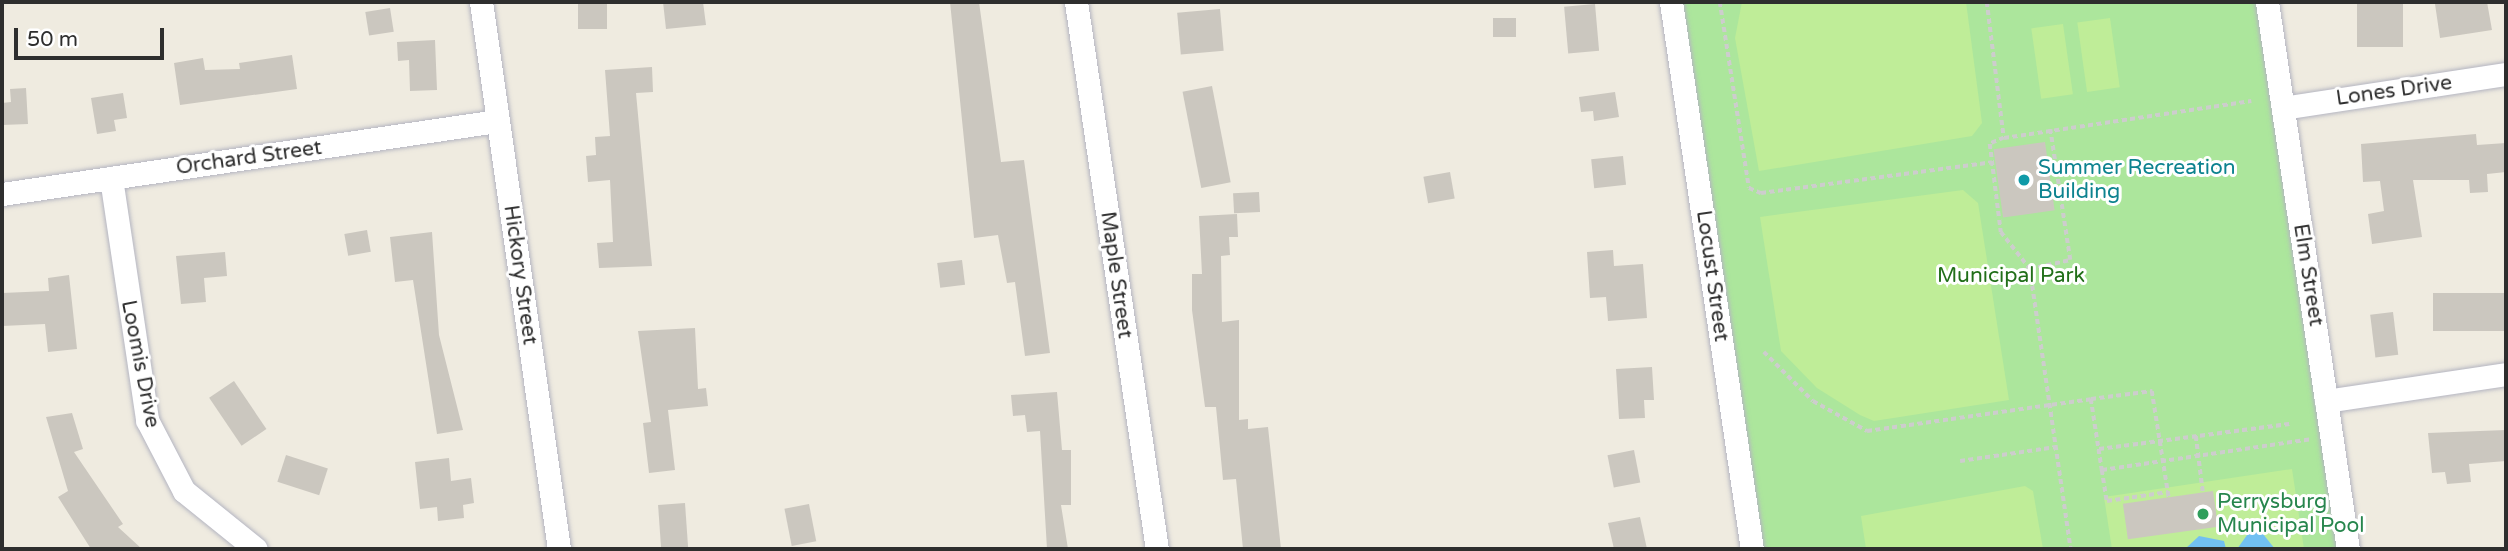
<!DOCTYPE html>
<html>
<head>
<meta charset="utf-8">
<style>
  body { margin:0 }
  #map { position:relative; width:2508px; height:551px; overflow:hidden; background:#efebe0; font-family:"Varela Round",sans-serif }
  div>[style] { position:absolute }
  [style*='--x'] { left:calc(var(--x)*1px); top:calc(var(--y)*1px); width:calc(var(--w)*1px); rotate:calc(var(--a)*1deg) }
  .green>* { inset:0; background:#ace69c }
  .pitch>* { inset:0; background:#bfed98; transform-origin:0 0 }
  .water>* { inset:0; background:#72c0f2 }
  .building>* { inset:0; background:#cbc7bf; transform-origin:0 0 }
  .path>* { height:3.5px; margin-top:-1.75px; transform-origin:0; background:repeating-linear-gradient(90deg,#cdcdcd 0 5px,transparent 0 8.5px) }
  .roads { filter:drop-shadow(0 0 2px #b4b5c1) drop-shadow(0 0 2px #b4b5c1) }
  .street>* { height:23px; margin:-11.5px; padding:0 11.5px; transform-origin:11.5px; border-radius:11.5px; background:#fff }
  .dots>* { width:19px; height:19px; translate:-50% -50%; box-sizing:border-box; border:4px solid #fff; border-radius:50% }
  span { translate:-50% -50%; white-space:nowrap; text-align:center; line-height:1.15; -webkit-text-stroke:6px #fff; paint-order:stroke }
  .street-label { font-size:21px; color:#2e2e2e }
  .culture-label { font-size:21px; color:#0d838f }
  .left { translate:0 -50%; text-align:left }
  .park-label { font-size:21px; color:#216f19 }
  .leisure-label { font-size:21px; color:#27864d }
  .frame { position:absolute; inset:0; border:4px solid #2e2e2e; pointer-events:none }
  .scale { position:absolute; left:14px; top:28px; width:150px; height:32px; box-sizing:border-box; border:4px solid #2e2e2e; border-top:0; padding-left:9px; font-size:21px; line-height:24px; white-space:nowrap; color:#2e2e2e; -webkit-text-stroke:5px #fff; paint-order:stroke }
</style>
</head>
<body>
<div id="map">
  <div class="green">
    <div style="clip-path:polygon(1681px 2px,2258px 2px,2343px 549px,1763px 549px)"></div>
  </div>
  <div class="pitch">
    <div style="clip-path:polygon(1742px 2px,1966px 2px,1982px 123px,1972px 136px,1759px 171px,1735px 38px)"></div>
    <div style="left:2110px;top:18px;width:70px;height:33px;rotate:82deg"></div>
    <div style="left:2063px;top:24px;width:71px;height:32px;rotate:82deg"></div>
    <div style="clip-path:polygon(1963px 190px,1978px 203px,2009px 400px,1874px 421px,1860px 415px,1817px 388px,1781px 351px,1760px 217px)"></div>
    <div style="clip-path:polygon(2292px 469px,2304px 549px,2112px 549px,2104px 497px)"></div>
    <div style="clip-path:polygon(2025px 486px,2033px 491px,2043px 549px,1866px 549px,1861px 516px)"></div>
  </div>
  <div class="water">
    <div style="clip-path:polygon(2255px 524px,2275px 549px,2237px 549px)"></div>
    <div style="clip-path:polygon(2199px 536px,2224px 541px,2226px 549px,2185px 549px)"></div>
  </div>
  <div class="building">
    <div style="left:578px;top:2px;width:29px;height:27px"></div>
    <div style="clip-path:polygon(663px 2px,703px 2px,706px 25px,666px 29px)"></div>
    <div style="clip-path:polygon(950px 2px,979px 2px,1001px 162px,1024px 160px,1050px 353px,1025px 356px,1015px 282px,1007px 283px,998px 235px,974px 238px)"></div>
    <div style="left:2357px;top:2px;width:46px;height:45px"></div>
    <div style="clip-path:polygon(2487px 2px,2492px 30px,2440px 38px,2435px 4px)"></div>
    <div style="left:1595px;top:4px;width:47px;height:31px;rotate:85deg"></div>
    <div style="left:390px;top:8px;width:24px;height:25px;rotate:81deg"></div>
    <div style="left:1220px;top:9px;width:42px;height:43px;rotate:85deg"></div>
    <div style="left:1493px;top:18px;width:23px;height:19px"></div>
    <div style="clip-path:polygon(435px 40px,437px 90px,410px 91px,409px 60px,398px 61px,397px 42px)"></div>
    <div style="clip-path:polygon(292px 55px,297px 89px,180px 105px,174px 63px,203px 58px,205px 70px,240px 69px,239px 63px)"></div>
    <div style="clip-path:polygon(652px 67px,653px 92px,636px 93px,652px 266px,599px 268px,597px 243px,613px 242px,610px 180px,588px 182px,586px 156px,596px 155px,595px 137px,610px 136px,605px 70px)"></div>
    <div style="left:1212px;top:86px;width:98px;height:30px;rotate:79deg"></div>
    <div style="clip-path:polygon(26px 88px,28px 124px,2px 125px,2px 103px,11px 102px,10px 89px)"></div>
    <div style="clip-path:polygon(1615px 92px,1619px 117px,1594px 121px,1593px 111px,1581px 112px,1579px 97px)"></div>
    <div style="clip-path:polygon(123px 93px,127px 118px,114px 120px,116px 131px,97px 134px,91px 98px)"></div>
    <div style="clip-path:polygon(2476px 134px,2477px 145px,2506px 143px,2506px 172px,2487px 174px,2488px 192px,2470px 193px,2469px 180px,2413px 180px,2422px 237px,2372px 244px,2368px 214px,2384px 211px,2380px 181px,2363px 182px,2361px 144px)"></div>
    <div style="left:2045px;top:142px;width:69px;height:52px;rotate:82deg"></div>
    <div style="left:1623px;top:156px;width:29px;height:32px;rotate:84deg"></div>
    <div style="left:1450px;top:172px;width:27px;height:27px;rotate:80deg"></div>
    <div style="left:1259px;top:192px;width:20px;height:26px;rotate:87deg"></div>
    <div style="clip-path:polygon(1237px 214px,1238px 237px,1229px 237px,1230px 255px,1221px 256px,1222px 322px,1239px 320px,1239px 420px,1248px 419px,1248px 429px,1268px 427px,1281px 549px,1243px 549px,1236px 479px,1223px 480px,1216px 407px,1205px 407px,1192px 310px,1192px 274px,1202px 274px,1199px 216px)"></div>
    <div style="left:367px;top:230px;width:22px;height:23px;rotate:80deg"></div>
    <div style="clip-path:polygon(432px 232px,439px 335px,463px 430px,437px 434px,413px 280px,395px 282px,390px 237px)"></div>
    <div style="clip-path:polygon(1613px 250px,1614px 266px,1643px 264px,1647px 318px,1608px 321px,1606px 297px,1590px 298px,1587px 252px)"></div>
    <div style="clip-path:polygon(225px 252px,227px 276px,204px 278px,206px 302px,181px 304px,176px 256px)"></div>
    <div style="left:962px;top:260px;width:25px;height:25px;rotate:83deg"></div>
    <div style="clip-path:polygon(69px 275px,77px 349px,48px 352px,45px 324px,2px 326px,2px 293px,49px 291px,48px 278px)"></div>
    <div style="left:2506px;top:293px;width:38px;height:73px;rotate:90deg"></div>
    <div style="left:2393px;top:312px;width:43px;height:23px;rotate:83deg"></div>
    <div style="clip-path:polygon(695px 328px,698px 389px,706px 388px,708px 406px,668px 410px,675px 470px,649px 473px,643px 423px,651px 422px,638px 331px)"></div>
    <div style="clip-path:polygon(1652px 367px,1654px 400px,1644px 400px,1645px 418px,1619px 419px,1616px 369px)"></div>
    <div style="left:234px;top:381px;width:58px;height:30px;rotate:56deg"></div>
    <div style="clip-path:polygon(1057px 392px,1062px 450px,1071px 450px,1071px 505px,1061px 505px,1068px 549px,1047px 549px,1040px 431px,1027px 432px,1025px 415px,1013px 416px,1011px 395px)"></div>
    <div style="clip-path:polygon(72px 413px,83px 449px,74px 452px,123px 524px,118px 527px,142px 549px,91px 549px,58px 497px,68px 491px,46px 417px)"></div>
    <div style="clip-path:polygon(2506px 430px,2506px 461px,2469px 464px,2471px 482px,2447px 484px,2445px 472px,2432px 473px,2428px 433px)"></div>
    <div style="left:1634px;top:450px;width:33px;height:27px;rotate:79deg"></div>
    <div style="left:286px;top:455px;width:44px;height:28px;rotate:18deg"></div>
    <div style="clip-path:polygon(449px 458px,451px 481px,471px 478px,474px 503px,463px 505px,464px 518px,438px 521px,437px 507px,420px 509px,415px 462px)"></div>
    <div style="left:2213px;top:491px;width:36px;height:91px;rotate:82deg"></div>
    <div style="left:685px;top:503px;width:46px;height:27px;rotate:86deg"></div>
    <div style="left:809px;top:504px;width:38px;height:25px;rotate:79deg"></div>
    <div style="clip-path:polygon(1640px 517px,1647px 549px,1614px 549px,1608px 523px)"></div>
  </div>
  <div class="path">
    <div style="--x:1720;--y:2;--w:188;--a:81.1"></div>
    <div style="--x:1749;--y:188;--w:13;--a:23"></div>
    <div style="--x:1761;--y:193;--w:233;--a:-7.6"></div>
    <div style="--x:1987;--y:2;--w:137;--a:82.9"></div>
    <div style="--x:2004;--y:138;--w:250;--a:-8.5"></div>
    <div style="--x:2004;--y:138;--w:15;--a:157"></div>
    <div style="--x:1990;--y:144;--w:89;--a:82.9"></div>
    <div style="--x:2001;--y:232;--w:47;--a:51.9"></div>
    <div style="--x:2030;--y:269;--w:283;--a:81.7"></div>
    <div style="--x:2030;--y:269;--w:41;--a:-12.7"></div>
    <div style="--x:2070;--y:260;--w:132;--a:-98.7"></div>
    <div style="--x:1764;--y:352;--w:69;--a:45"></div>
    <div style="--x:1813;--y:401;--w:62;--a:29.1"></div>
    <div style="--x:1867;--y:431;--w:226;--a:-8.1"></div>
    <div style="--x:2091;--y:399;--w:72;--a:81.2"></div>
    <div style="--x:2102;--y:470;--w:211;--a:-8.4"></div>
    <div style="--x:2091;--y:399;--w:62;--a:-7.5"></div>
    <div style="--x:2152;--y:391;--w:108;--a:81"></div>
    <div style="--x:2196;--y:436;--w:56;--a:82.9"></div>
    <div style="--x:2099;--y:449;--w:192;--a:-7.5"></div>
    <div style="--x:1960;--y:461;--w:97;--a:-8.3"></div>
    <div style="--x:2102;--y:470;--w:31;--a:81"></div>
    <div style="--x:2107;--y:501;--w:62;--a:-8.4"></div>
  </div>
  <div class="roads">
    <div class="street">
      <div style="--x:481;--y:2;--w:553;--a:81.88"></div>
      <div style="--x:1076;--y:2;--w:553;--a:81.58"></div>
      <div style="--x:1671;--y:2;--w:553;--a:81.58"></div>
      <div style="--x:2267;--y:2;--w:553;--a:81.58"></div>
      <div style="--x:2283;--y:108;--w:226;--a:-8.7"></div>
      <div style="--x:111;--y:178;--w:245;--a:81.5"></div>
      <div style="--x:147;--y:420;--w:80;--a:62.5"></div>
      <div style="--x:184;--y:491;--w:92;--a:38.9"></div>
      <div style="--x:2;--y:194;--w:500;--a:-8.39"></div>
      <div style="--x:2326;--y:401;--w:182;--a:-8.5"></div>
    </div>
  </div>
  <div class="dots">
    <div style="left:2024px;top:180px;background:#0f9aa8"></div>
    <div style="left:2203px;top:514px;background:#2e9e5b"></div>
  </div>
  <div class="street-label">
    <span style="left:2394px;top:91px;rotate:-8deg">Lones Drive</span>
    <span style="left:249px;top:158px;rotate:-8deg">Orchard Street</span>
    <span style="left:520px;top:275px;rotate:82deg">Hickory Street</span>
    <span style="left:1116px;top:275px;rotate:82deg">Maple Street</span>
    <span style="left:2308px;top:275px;rotate:81deg">Elm Street</span>
    <span style="left:1712px;top:276px;rotate:82deg">Locust Street</span>
    <span style="left:140px;top:364px;rotate:79deg">Loomis Drive</span>
  </div>
  <div class="culture-label">
    <span class="left" style="left:2038px;top:180px">Summer Recreation<br>Building</span>
  </div>
  <div class="park-label">
    <span style="left:2011px;top:276px">Municipal Park</span>
  </div>
  <div class="leisure-label">
    <span class="left" style="left:2217px;top:514px">Perrysburg<br>Municipal Pool</span>
  </div>
  <div class="frame"></div>
  <div class="scale">50 m</div>
</div>
</body>
</html>
